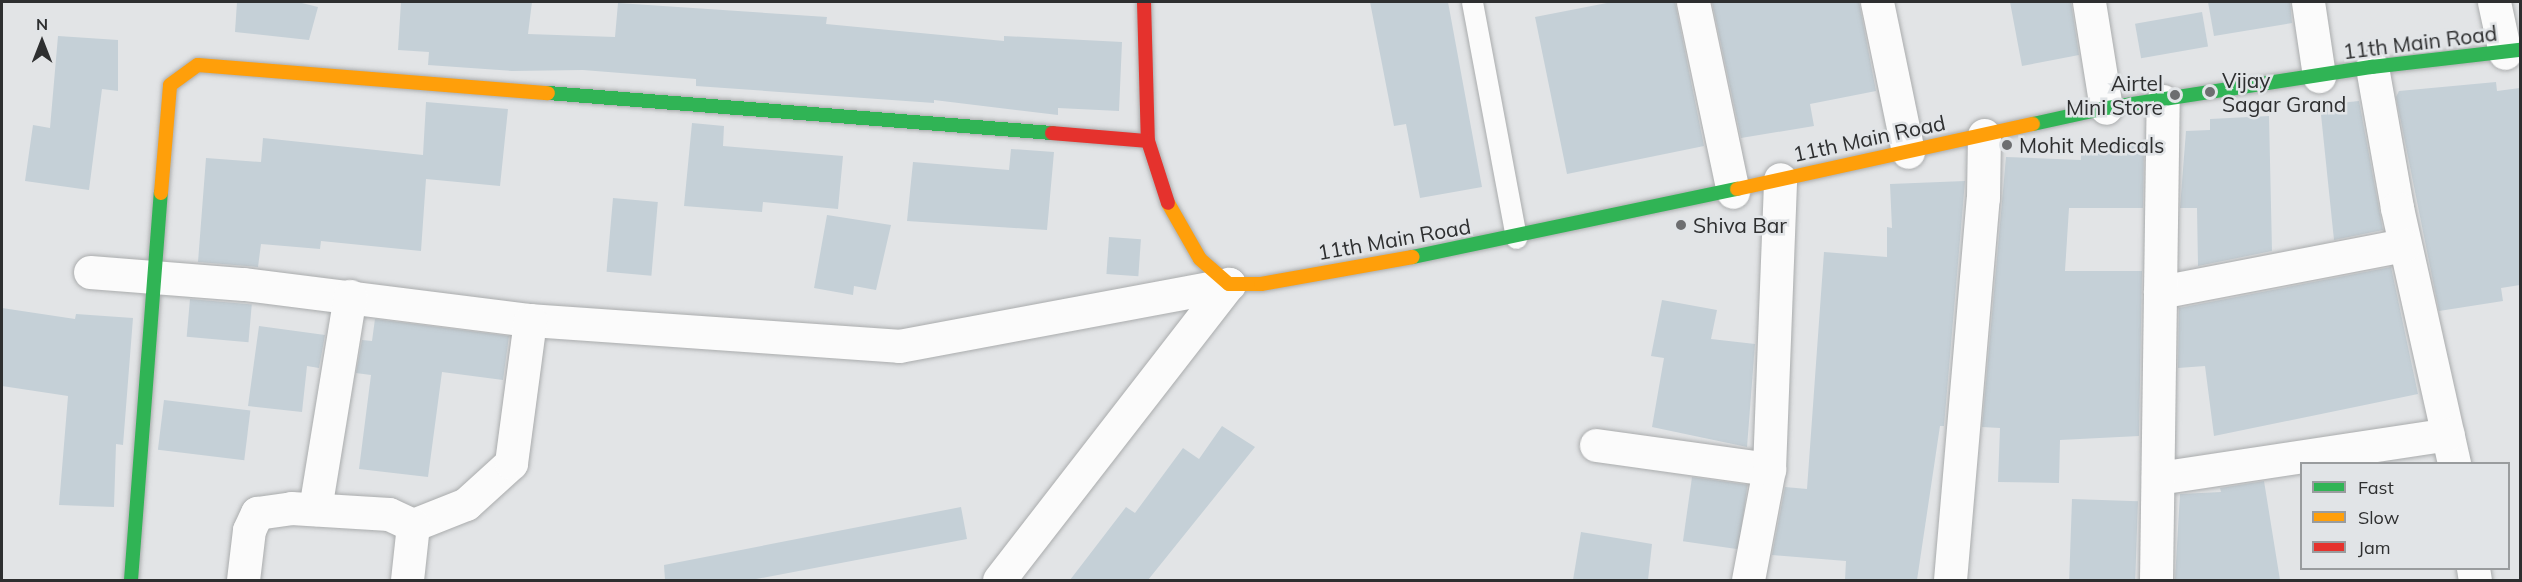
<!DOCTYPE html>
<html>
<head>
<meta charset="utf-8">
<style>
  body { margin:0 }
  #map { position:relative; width:2522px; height:582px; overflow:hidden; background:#e2e4e6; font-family:Mulish,sans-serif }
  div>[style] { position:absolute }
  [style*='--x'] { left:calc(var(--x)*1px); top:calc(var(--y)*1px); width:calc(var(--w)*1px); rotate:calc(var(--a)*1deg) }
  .building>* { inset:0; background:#c5d0d7; transform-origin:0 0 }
  .roads { filter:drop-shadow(0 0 2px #aaacad) drop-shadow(0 0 2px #aaacad) }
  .lane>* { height:21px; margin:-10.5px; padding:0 10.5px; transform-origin:10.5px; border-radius:10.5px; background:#fbfbfb }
  .street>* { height:33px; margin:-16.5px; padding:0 16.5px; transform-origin:16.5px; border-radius:16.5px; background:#fbfbfb }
  .fast>* { height:14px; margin:-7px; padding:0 7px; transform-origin:7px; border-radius:7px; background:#30b455 }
  .slow>* { height:14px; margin:-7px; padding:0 7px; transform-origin:7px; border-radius:7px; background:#ff9f0a }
  .jam>* { height:14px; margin:-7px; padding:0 7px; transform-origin:7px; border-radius:7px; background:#e5322d }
  .dots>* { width:16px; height:16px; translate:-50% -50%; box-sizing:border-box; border:3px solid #e1e4e7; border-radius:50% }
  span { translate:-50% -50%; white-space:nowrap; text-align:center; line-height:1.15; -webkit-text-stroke:5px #e1e4e7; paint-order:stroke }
  .street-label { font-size:21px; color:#2e2f30 }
  .poi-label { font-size:21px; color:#2e2f30 }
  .left { translate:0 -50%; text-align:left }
  .right { translate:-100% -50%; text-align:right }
  .frame { position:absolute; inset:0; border:3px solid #2e2f30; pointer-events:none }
  .legend { position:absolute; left:2300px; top:462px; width:210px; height:108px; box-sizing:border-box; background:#e1e4e7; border:2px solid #999c9e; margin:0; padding:8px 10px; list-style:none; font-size:18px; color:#2e2f30 }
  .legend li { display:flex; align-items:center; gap:12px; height:30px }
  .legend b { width:30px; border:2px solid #999c9e }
  .north { position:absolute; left:12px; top:12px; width:60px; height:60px; -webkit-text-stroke:4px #e1e4e7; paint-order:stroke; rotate:0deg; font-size:16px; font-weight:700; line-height:24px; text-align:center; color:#2e2f30 }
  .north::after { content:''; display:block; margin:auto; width:21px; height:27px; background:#2e2f30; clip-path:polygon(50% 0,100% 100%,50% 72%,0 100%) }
</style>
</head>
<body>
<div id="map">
  <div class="building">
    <div style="clip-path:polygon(237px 2px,298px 2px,318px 7px,309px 40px,235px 32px)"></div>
    <div style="clip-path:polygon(401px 2px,532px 2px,528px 34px,615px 37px,618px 3px,827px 17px,826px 24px,1004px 41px,1004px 36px,1122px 42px,1119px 111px,1058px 108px,1058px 115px,934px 100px,934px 103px,696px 86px,696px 79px,583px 70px,512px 71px,428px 65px,429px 52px,398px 50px)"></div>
    <div style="clip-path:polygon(1370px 2px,1448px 2px,1482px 187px,1420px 198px,1406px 124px,1394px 126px)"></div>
    <div style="clip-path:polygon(1612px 2px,1675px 2px,1704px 146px,1567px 174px,1535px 17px)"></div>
    <div style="clip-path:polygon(1712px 2px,1859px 2px,1876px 91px,1810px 104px,1814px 126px,1741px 138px)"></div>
    <div style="clip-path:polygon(2010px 2px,2071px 2px,2079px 55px,2022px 66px)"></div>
    <div style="clip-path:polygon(2208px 2px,2290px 2px,2292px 23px,2214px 36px)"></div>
    <div style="left:2202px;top:12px;width:35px;height:68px;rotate:80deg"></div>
    <div style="clip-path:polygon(58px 36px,118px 40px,118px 91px,102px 89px,89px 190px,25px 181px,33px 125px,50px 128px)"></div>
    <div style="clip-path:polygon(2496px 82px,2497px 91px,2520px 88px,2520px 285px,2501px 288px,2503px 301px,2439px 311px,2396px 97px,2399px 91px)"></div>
    <div style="clip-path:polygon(2359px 101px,2383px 230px,2334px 240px,2320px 105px)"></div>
    <div style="clip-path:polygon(426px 102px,508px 109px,500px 186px,426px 179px,421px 251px,321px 241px,320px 249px,261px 244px,258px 267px,198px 262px,206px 158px,261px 162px,263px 138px,423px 155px)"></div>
    <div style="clip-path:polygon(2269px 116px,2272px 251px,2198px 266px,2197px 208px,2180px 208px,2186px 131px,2210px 130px,2210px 119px)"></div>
    <div style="clip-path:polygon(692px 123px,724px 126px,723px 146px,843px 156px,838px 209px,763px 202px,762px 212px,684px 206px)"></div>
    <div style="clip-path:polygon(2081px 144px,2144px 144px,2143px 208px,2069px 208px,2065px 271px,2142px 271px,2139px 436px,2060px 440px,2059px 483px,1998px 482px,2000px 428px,1982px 427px,2006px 157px,2081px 160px)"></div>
    <div style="clip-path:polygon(1011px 149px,1054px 152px,1047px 230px,907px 221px,913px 162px,1009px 170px)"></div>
    <div style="clip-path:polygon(1965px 181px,1944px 426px,1940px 426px,1917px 580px,1845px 580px,1846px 561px,1772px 555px,1785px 487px,1807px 489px,1824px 252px,1887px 257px,1887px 227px,1892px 228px,1890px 184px)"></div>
    <div style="left:613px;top:198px;width:45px;height:74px;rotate:5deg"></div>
    <div style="clip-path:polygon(827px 215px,891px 225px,876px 290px,854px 286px,853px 295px,814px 288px)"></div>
    <div style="left:1109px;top:237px;width:32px;height:37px;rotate:4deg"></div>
    <div style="clip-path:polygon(2391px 267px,2418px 394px,2214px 436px,2205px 366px,2178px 368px,2179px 308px)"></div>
    <div style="left:190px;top:299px;width:62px;height:38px;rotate:5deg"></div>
    <div style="clip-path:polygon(1662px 300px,1717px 310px,1711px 339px,1755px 344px,1747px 447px,1652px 427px,1664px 358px,1651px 356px)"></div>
    <div style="clip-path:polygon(2px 308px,75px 319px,76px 314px,133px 318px,123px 445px,116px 444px,114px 507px,59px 505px,68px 396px,2px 386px)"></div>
    <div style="clip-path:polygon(375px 319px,509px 336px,503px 380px,442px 372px,428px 477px,359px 469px,371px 375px,356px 373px,362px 340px,372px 341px)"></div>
    <div style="clip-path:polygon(259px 326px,325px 335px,319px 368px,307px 366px,302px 412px,248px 406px)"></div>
    <div style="left:164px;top:400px;width:87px;height:50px;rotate:7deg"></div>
    <div style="clip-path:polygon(1222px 426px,1255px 447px,1148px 580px,1070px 580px,1126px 507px,1135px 513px,1183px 448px,1199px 459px)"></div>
    <div style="left:1692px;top:477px;width:56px;height:65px;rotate:8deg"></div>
    <div style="clip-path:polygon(2264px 481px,2280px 580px,2175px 580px,2180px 494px,2221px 492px,2220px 488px)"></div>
    <div style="left:2072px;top:499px;width:66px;height:81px;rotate:2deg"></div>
    <div style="clip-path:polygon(961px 507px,967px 539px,751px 580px,665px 580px,664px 565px)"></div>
    <div style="clip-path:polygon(1581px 532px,1652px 544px,1648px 580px,1573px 580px)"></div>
  </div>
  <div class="roads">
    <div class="lane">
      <div style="--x:1472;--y:2;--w:240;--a:79.4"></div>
    </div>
    <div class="street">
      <div style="--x:1693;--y:2;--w:194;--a:78.1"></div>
      <div style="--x:1877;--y:2;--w:153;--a:78.3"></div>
      <div style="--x:2089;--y:2;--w:107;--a:80.9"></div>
      <div style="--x:2308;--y:2;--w:75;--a:81.5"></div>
      <div style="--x:2494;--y:2;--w:52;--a:77.8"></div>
      <div style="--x:2372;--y:67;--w:143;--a:79.9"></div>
      <div style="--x:2397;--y:208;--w:262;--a:77.4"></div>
      <div style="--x:90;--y:272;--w:154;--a:4.5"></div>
      <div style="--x:244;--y:284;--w:288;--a:7.2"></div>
      <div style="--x:530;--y:320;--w:370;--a:4"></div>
      <div style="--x:899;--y:346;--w:336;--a:-10.6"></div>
      <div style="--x:2160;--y:292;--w:249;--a:-10.9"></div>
      <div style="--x:1596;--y:445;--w:175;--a:7.9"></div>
      <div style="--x:2158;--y:478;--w:293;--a:-8.6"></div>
      <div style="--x:315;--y:509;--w:216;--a:-80.7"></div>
      <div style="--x:413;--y:525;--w:57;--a:-21.6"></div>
      <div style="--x:466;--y:504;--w:61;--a:-42.3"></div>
      <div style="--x:511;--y:463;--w:144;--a:-82.4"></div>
      <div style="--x:2473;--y:568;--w:12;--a:81"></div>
      <div style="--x:243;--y:580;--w:50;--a:-83.2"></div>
      <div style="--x:249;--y:530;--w:19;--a:-65"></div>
      <div style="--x:257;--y:513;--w:34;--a:-8"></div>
      <div style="--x:291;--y:508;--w:98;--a:3.5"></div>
      <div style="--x:389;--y:514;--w:26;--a:25"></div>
      <div style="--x:407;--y:580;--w:55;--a:-83.8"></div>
      <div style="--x:999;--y:580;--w:375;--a:-52.2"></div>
      <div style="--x:1748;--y:580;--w:113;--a:-79.3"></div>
      <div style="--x:1769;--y:469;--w:290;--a:-87.8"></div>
      <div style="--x:1950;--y:580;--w:383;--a:-85.1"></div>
      <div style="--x:1983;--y:198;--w:63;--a:-89.1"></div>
      <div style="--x:2156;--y:580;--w:479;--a:-89.2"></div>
    </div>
    <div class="fast">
      <div style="--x:548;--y:93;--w:506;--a:4.54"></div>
      <div style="--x:2033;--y:124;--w:75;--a:-12.4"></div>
      <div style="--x:2106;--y:108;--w:269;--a:-8.8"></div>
      <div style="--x:2372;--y:67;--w:149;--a:-6.6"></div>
      <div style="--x:1413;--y:257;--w:331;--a:-11.9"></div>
      <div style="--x:131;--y:580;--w:388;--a:-85.6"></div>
    </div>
    <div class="slow">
      <div style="--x:1737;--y:189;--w:303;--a:-12.4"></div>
      <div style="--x:161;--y:193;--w:108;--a:-85.2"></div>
      <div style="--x:170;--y:85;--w:34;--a:-36"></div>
      <div style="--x:198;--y:65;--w:351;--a:4.6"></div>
      <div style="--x:1168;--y:203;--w:64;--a:60.3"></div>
      <div style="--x:1200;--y:259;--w:38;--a:41"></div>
      <div style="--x:1229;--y:284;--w:32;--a:0"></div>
      <div style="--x:1261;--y:284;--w:154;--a:-10.1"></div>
    </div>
    <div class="jam">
      <div style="--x:1144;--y:2;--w:139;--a:88.4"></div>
      <div style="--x:1148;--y:141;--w:65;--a:72.1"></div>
      <div style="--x:1052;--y:133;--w:96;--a:4.8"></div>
    </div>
  </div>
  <div class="dots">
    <div style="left:2210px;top:92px;background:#6d6e70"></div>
    <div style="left:2175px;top:95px;background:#6d6e70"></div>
    <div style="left:2007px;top:145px;background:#6d6e70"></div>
    <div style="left:1681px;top:225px;background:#6d6e70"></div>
  </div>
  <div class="street-label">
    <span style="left:2420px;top:42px;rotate:-7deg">11th Main Road</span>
    <span style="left:1869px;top:138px;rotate:-12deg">11th Main Road</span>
    <span style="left:1394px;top:239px;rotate:-10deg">11th Main Road</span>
  </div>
  <div class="poi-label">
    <span class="left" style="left:2222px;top:92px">Vijay<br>Sagar Grand</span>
    <span class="right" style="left:2163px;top:95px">Airtel<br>Mini Store</span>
    <span class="left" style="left:2019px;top:145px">Mohit Medicals</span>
    <span class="left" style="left:1693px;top:225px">Shiva Bar</span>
  </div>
  <div class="frame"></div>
  <ul class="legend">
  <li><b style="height:8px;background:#30b455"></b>Fast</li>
  <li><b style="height:8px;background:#ff9f0a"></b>Slow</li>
  <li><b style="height:8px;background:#e5322d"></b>Jam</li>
  </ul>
  <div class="north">N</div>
</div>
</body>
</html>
